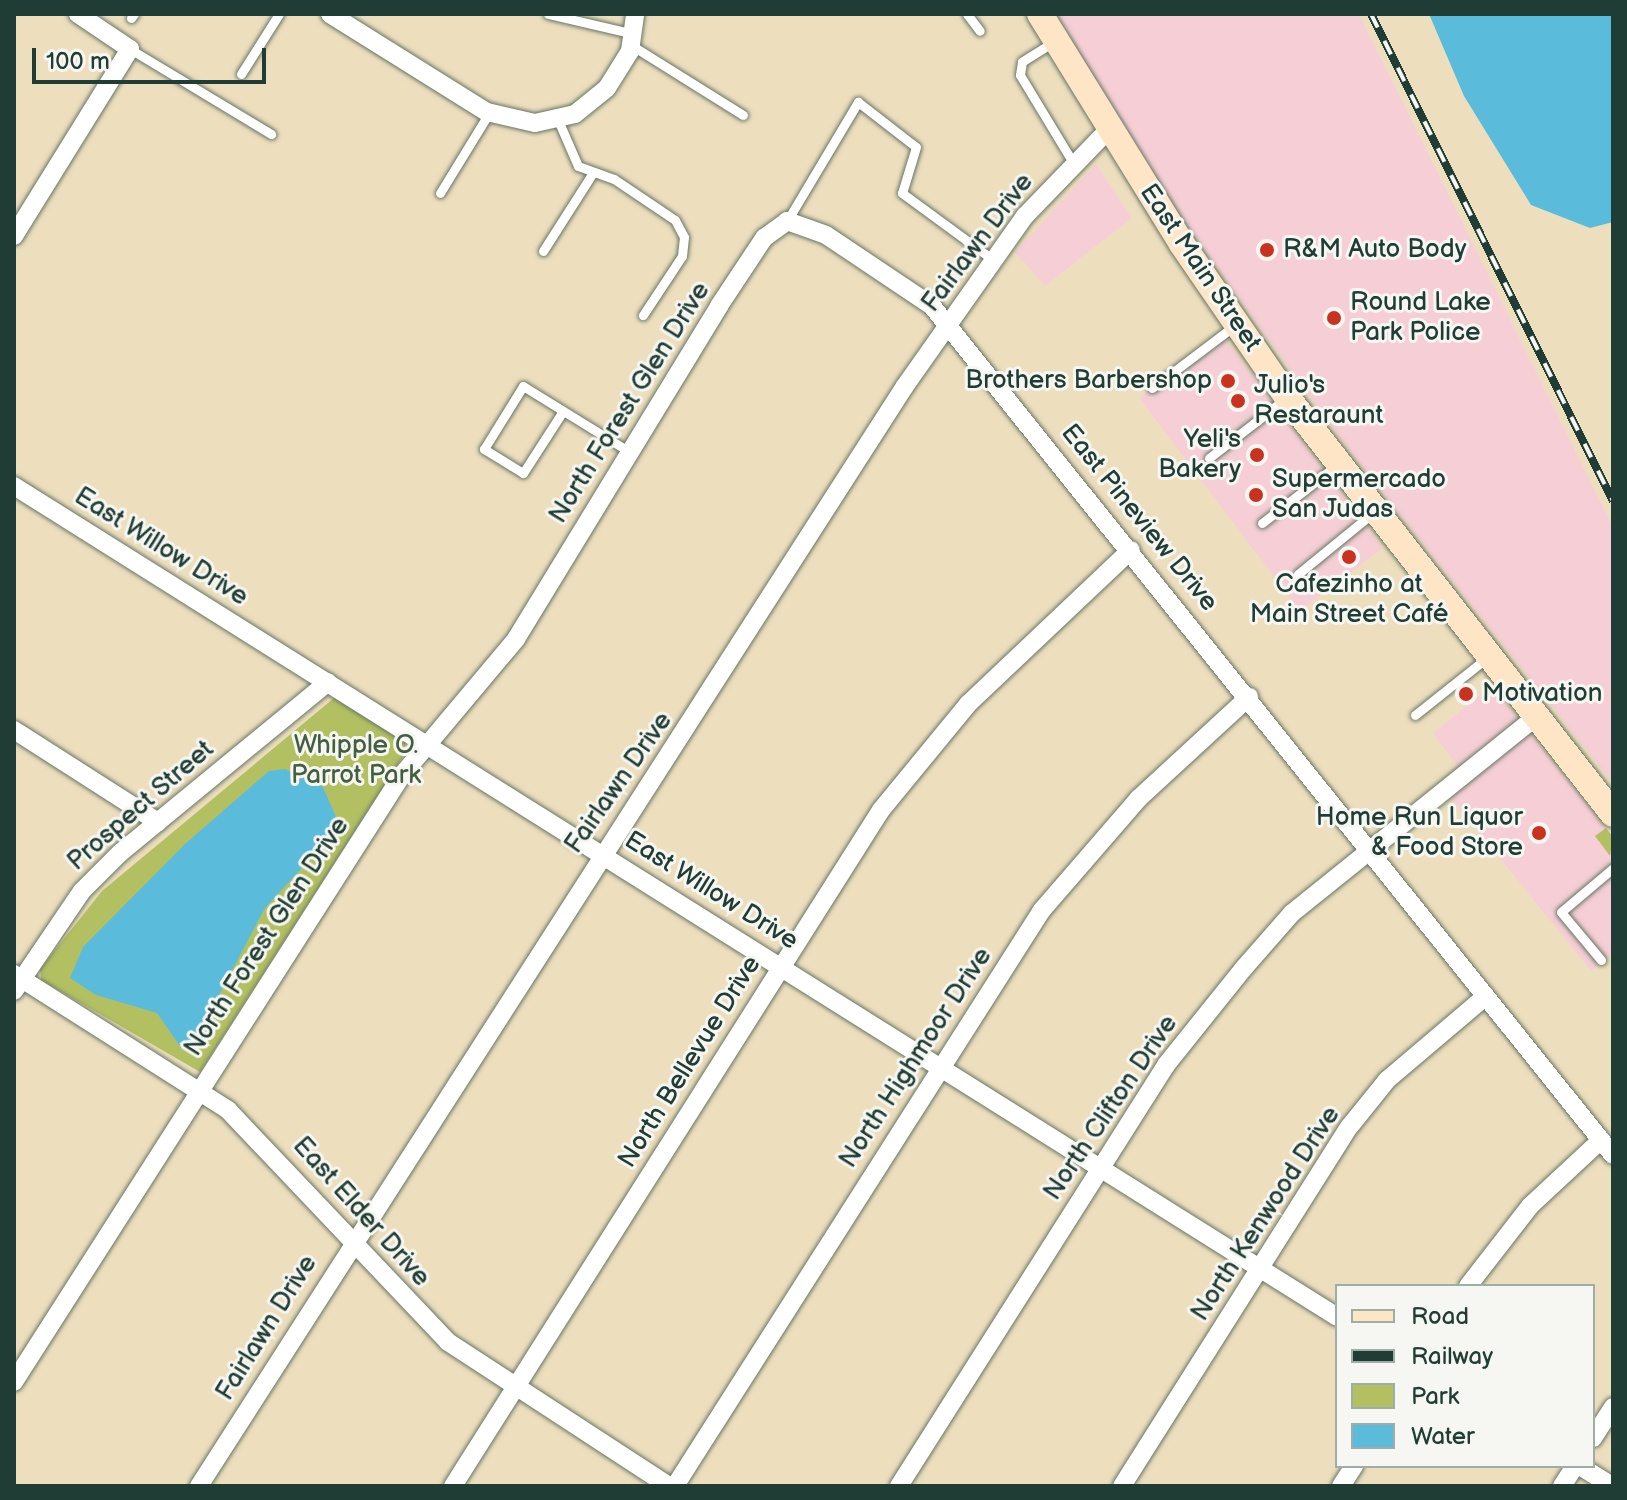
<!DOCTYPE html>
<html>
<head>
<meta charset="utf-8">
<style>
  body { margin:0 }
  #map { position:relative; width:1627px; height:1500px; overflow:hidden; background:#eddfbe; font-family:"Balsamiq Sans",sans-serif }
  div>[style] { position:absolute }
  [style*='--x'] { left:calc(var(--x)*1px); top:calc(var(--y)*1px); width:calc(var(--w)*1px); rotate:calc(var(--a)*1deg) }
  .built>* { inset:0; background:#f6cfd6; transform-origin:0 0 }
  .green>* { inset:0; background:#b3c062 }
  .water>* { inset:0; background:#5bbbda }
  .roads { filter:drop-shadow(0 0 2px #677664) drop-shadow(0 0 2px #677664) }
  .lane>* { height:9px; margin:-4.5px; padding:0 4.5px; transform-origin:4.5px; border-radius:4.5px; background:#fff }
  .street>* { height:18px; margin:-9px; padding:0 9px; transform-origin:9px; border-radius:9px; background:#fff }
  .secondary>* { height:26px; margin:-13px; padding:0 13px; transform-origin:13px; border-radius:13px; background:#fde5c5 }
  .rail>* { height:8px; margin-top:-4px; transform-origin:0; background:repeating-linear-gradient(90deg,#f6f6f2 0 15px,#1f3d34 0 30px); box-sizing:border-box; border-block:2px solid #1f3d34 }
  .dots>* { width:22px; height:22px; translate:-50% -50%; box-sizing:border-box; border:4px solid #f6f6f2; border-radius:50% }
  span { translate:-50% -50%; white-space:nowrap; text-align:center; line-height:1.15; -webkit-text-stroke:6px #f6f6f2; paint-order:stroke }
  .street-label { font-size:26px; color:#1f3d34 }
  .poi-label { font-size:26px; color:#1f3d34 }
  .left { translate:0 -50%; text-align:left }
  .right { translate:-100% -50%; text-align:right }
  .park-label { font-size:26px; color:#445e40 }
  .frame { position:absolute; inset:0; border:16px solid #1f3d34; pointer-events:none }
  .legend { position:absolute; left:1335px; top:1284px; width:260px; height:184px; box-sizing:border-box; background:#f6f6f2; border:2px solid #a0aca6; margin:0; padding:10px 14px; list-style:none; font-size:24px; color:#1f3d34 }
  .legend li { display:flex; align-items:center; gap:16px; height:40px }
  .legend b { width:40px; border:2px solid #a0aca6 }
  .scale { position:absolute; left:32px; top:48px; width:234px; height:36px; box-sizing:border-box; border:4px solid #1f3d34; border-top:0; padding-left:10px; font-size:24px; line-height:28px; white-space:nowrap; color:#1f3d34; -webkit-text-stroke:6px #f6f6f2; paint-order:stroke }
</style>
</head>
<body>
<div id="map">
  <div class="built">
    <div style="clip-path:polygon(1052px 14px,1359px 14px,1613px 527px,1613px 783px,1342px 441px,1168px 199px)"></div>
    <div style="clip-path:polygon(1096px 164px,1132px 218px,1045px 286px,1015px 252px)"></div>
    <div style="left:1222px;top:335px;width:267px;height:104px;rotate:53deg"></div>
    <div style="clip-path:polygon(1492px 686px,1613px 837px,1613px 953px,1591px 971px,1449px 795px,1468px 780px,1433px 733px)"></div>
  </div>
  <div class="green">
    <div style="clip-path:polygon(334px 698px,406px 742px,403px 756px,200px 1072px,41px 980px,40px 969px,102px 891px)"></div>
    <div style="clip-path:polygon(1606px 828px,1613px 837px,1610px 856px,1595px 836px)"></div>
  </div>
  <div class="water">
    <div style="clip-path:polygon(1429px 14px,1613px 14px,1613px 222px,1590px 228px,1531px 205px,1464px 96px)"></div>
    <div style="clip-path:polygon(285px 769px,323px 787px,336px 817px,334px 833px,265px 908px,190px 1050px,182px 1049px,157px 1013px,96px 995px,70px 978px,83px 947px,185px 844px,269px 771px)"></div>
  </div>
  <div class="roads">
    <div class="lane">
      <div style="--x:548;--y:14;--w:88;--a:13.1"></div>
      <div style="--x:967;--y:14;--w:21;--a:53"></div>
      <div style="--x:131;--y:18;--w:5;--a:-53"></div>
      <div style="--x:1055;--y:41;--w:39;--a:148"></div>
      <div style="--x:1022;--y:62;--w:13;--a:99"></div>
      <div style="--x:1020;--y:75;--w:104;--a:58.8"></div>
      <div style="--x:631;--y:45;--w:132;--a:32"></div>
      <div style="--x:130;--y:49;--w:165;--a:31.1"></div>
      <div style="--x:241;--y:74;--w:71;--a:-57.7"></div>
      <div style="--x:558;--y:120;--w:50;--a:66.5"></div>
      <div style="--x:578;--y:166;--w:38;--a:20"></div>
      <div style="--x:614;--y:179;--w:73;--a:33.9"></div>
      <div style="--x:675;--y:220;--w:19;--a:62"></div>
      <div style="--x:684;--y:237;--w:19;--a:96"></div>
      <div style="--x:682;--y:256;--w:71;--a:123.5"></div>
      <div style="--x:440;--y:193;--w:94;--a:-58.5"></div>
      <div style="--x:787;--y:221;--w:139;--a:-59.2"></div>
      <div style="--x:858;--y:102;--w:73;--a:37.8"></div>
      <div style="--x:916;--y:147;--w:48;--a:106.9"></div>
      <div style="--x:902;--y:193;--w:112;--a:36.3"></div>
      <div style="--x:543;--y:251;--w:91;--a:-57.5"></div>
      <div style="--x:1152;--y:388;--w:103;--a:-37.1"></div>
      <div style="--x:563;--y:411;--w:74;--a:122.8"></div>
      <div style="--x:523;--y:473;--w:46;--a:-148.4"></div>
      <div style="--x:484;--y:449;--w:74;--a:-58.2"></div>
      <div style="--x:523;--y:386;--w:126;--a:31.7"></div>
      <div style="--x:1209;--y:458;--w:96;--a:-37.8"></div>
      <div style="--x:1262;--y:523;--w:95;--a:-37.7"></div>
      <div style="--x:1298;--y:574;--w:98;--a:-39.2"></div>
      <div style="--x:1415;--y:715;--w:93;--a:-38.5"></div>
      <div style="--x:1601;--y:960;--w:62;--a:-129.8"></div>
      <div style="--x:1561;--y:912;--w:68;--a:-40.2"></div>
    </div>
    <div class="street">
      <div style="--x:330;--y:14;--w:185;--a:32"></div>
      <div style="--x:487;--y:112;--w:49;--a:12.9"></div>
      <div style="--x:535;--y:123;--w:41;--a:-12.7"></div>
      <div style="--x:575;--y:114;--w:41;--a:-39.1"></div>
      <div style="--x:607;--y:88;--w:44;--a:-58.1"></div>
      <div style="--x:630;--y:51;--w:37;--a:-82"></div>
      <div style="--x:14;--y:236;--w:220;--a:-58.2"></div>
      <div style="--x:130;--y:49;--w:63;--a:-146.1"></div>
      <div style="--x:14;--y:486;--w:1562;--a:32.13"></div>
      <div style="--x:14;--y:730;--w:171;--a:32.6"></div>
      <div style="--x:14;--y:974;--w:254;--a:32.4"></div>
      <div style="--x:228;--y:1110;--w:320;--a:46.5"></div>
      <div style="--x:448;--y:1342;--w:264;--a:33.1"></div>
      <div style="--x:14;--y:991;--w:121;--a:-55.8"></div>
      <div style="--x:82;--y:891;--w:54;--a:-45"></div>
      <div style="--x:120;--y:853;--w:269;--a:-39.4"></div>
      <div style="--x:1468;--y:1286;--w:101;--a:-52.2"></div>
      <div style="--x:1530;--y:1206;--w:97;--a:-42.9"></div>
      <div style="--x:14;--y:1382;--w:720;--a:-57.41"></div>
      <div style="--x:402;--y:775;--w:177;--a:-50"></div>
      <div style="--x:516;--y:639;--w:390;--a:-58.6"></div>
      <div style="--x:719;--y:306;--w:82;--a:-56.5"></div>
      <div style="--x:764;--y:238;--w:29;--a:-36"></div>
      <div style="--x:787;--y:221;--w:41;--a:19.7"></div>
      <div style="--x:826;--y:235;--w:128;--a:33.8"></div>
      <div style="--x:932;--y:306;--w:1088;--a:51.27"></div>
      <div style="--x:1593;--y:1438;--w:37;--a:-57"></div>
      <div style="--x:1580;--y:1466;--w:38;--a:32"></div>
      <div style="--x:199;--y:1486;--w:1307;--a:-57.31"></div>
      <div style="--x:905;--y:386;--w:208;--a:-54.8"></div>
      <div style="--x:1025;--y:216;--w:120;--a:-46"></div>
      <div style="--x:453;--y:1486;--w:800;--a:-57.66"></div>
      <div style="--x:881;--y:810;--w:137;--a:-50.6"></div>
      <div style="--x:968;--y:704;--w:224;--a:-43.4"></div>
      <div style="--x:675;--y:1486;--w:683;--a:-57.5"></div>
      <div style="--x:1042;--y:910;--w:147;--a:-49.1"></div>
      <div style="--x:1138;--y:799;--w:151;--a:-42.6"></div>
      <div style="--x:899;--y:1486;--w:499;--a:-57.6"></div>
      <div style="--x:1166;--y:1065;--w:123;--a:-51.3"></div>
      <div style="--x:1243;--y:969;--w:74;--a:-48.8"></div>
      <div style="--x:1292;--y:913;--w:313;--a:-38.8"></div>
      <div style="--x:1122;--y:1486;--w:426;--a:-57.7"></div>
      <div style="--x:1350;--y:1126;--w:59;--a:-51.2"></div>
      <div style="--x:1387;--y:1080;--w:128;--a:-40.3"></div>
      <div style="--x:1341;--y:1486;--w:24;--a:-57"></div>
      <div style="--x:1562;--y:1486;--w:24;--a:-57"></div>
    </div>
    <div class="secondary">
      <div style="--x:1040;--y:14;--w:270;--a:58.3"></div>
      <div style="--x:1182;--y:244;--w:186;--a:55.5"></div>
      <div style="--x:1287;--y:397;--w:529;--a:51.98"></div>
    </div>
  </div>
  <div class="rail">
    <div style="--x:1371;--y:14;--w:544;--a:63.58"></div>
  </div>
  <div class="dots">
    <div style="left:1267px;top:250px;background:#c8321e"></div>
    <div style="left:1334px;top:318px;background:#c8321e"></div>
    <div style="left:1228px;top:381px;background:#c8321e"></div>
    <div style="left:1238px;top:401px;background:#c8321e"></div>
    <div style="left:1257px;top:455px;background:#c8321e"></div>
    <div style="left:1256px;top:495px;background:#c8321e"></div>
    <div style="left:1349px;top:557px;background:#c8321e"></div>
    <div style="left:1466px;top:694px;background:#c8321e"></div>
    <div style="left:1539px;top:833px;background:#c8321e"></div>
  </div>
  <div class="street-label">
    <span style="left:978px;top:243px;rotate:-53deg">Fairlawn Drive</span>
    <span style="left:1200px;top:268px;rotate:56deg">East Main Street</span>
    <span style="left:630px;top:403px;rotate:-58deg">North Forest Glen Drive</span>
    <span style="left:1139px;top:518px;rotate:51deg">East Pineview Drive</span>
    <span style="left:161px;top:547px;rotate:32deg">East Willow Drive</span>
    <span style="left:619px;top:783px;rotate:-55deg">Fairlawn Drive</span>
    <span style="left:141px;top:806px;rotate:-41deg">Prospect Street</span>
    <span style="left:711px;top:891px;rotate:32deg">East Willow Drive</span>
    <span style="left:267px;top:937px;rotate:-57deg">North Forest Glen Drive</span>
    <span style="left:916px;top:1058px;rotate:-57deg">North Highmoor Drive</span>
    <span style="left:690px;top:1062px;rotate:-58deg">North Bellevue Drive</span>
    <span style="left:1111px;top:1108px;rotate:-56deg">North Clifton Drive</span>
    <span style="left:361px;top:1212px;rotate:48deg">East Elder Drive</span>
    <span style="left:1266px;top:1214px;rotate:-57deg">North Kenwood Drive</span>
    <span style="left:267px;top:1328px;rotate:-58deg">Fairlawn Drive</span>
  </div>
  <div class="poi-label">
    <span class="left" style="left:1283px;top:250px">R&amp;M Auto Body</span>
    <span class="left" style="left:1350px;top:318px">Round Lake<br>Park Police</span>
    <span class="right" style="left:1212px;top:381px">Brothers Barbershop</span>
    <span class="left" style="left:1254px;top:401px">Julio's<br>Restaraunt</span>
    <span class="right" style="left:1241px;top:455px">Yeli's<br>Bakery</span>
    <span class="left" style="left:1272px;top:495px">Supermercado<br>San Judas</span>
    <span style="left:1349px;top:600px">Cafezinho at<br>Main Street Café</span>
    <span class="left" style="left:1482px;top:694px">Motivation</span>
    <span class="right" style="left:1523px;top:833px">Home Run Liquor<br>&amp; Food Store</span>
  </div>
  <div class="park-label">
    <span style="left:356px;top:761px">Whipple O.<br>Parrot Park</span>
  </div>
  <div class="frame"></div>
  <ul class="legend">
  <li><b style="height:10px;background:#fde5c5"></b>Road</li>
  <li><b style="height:10px;background:#1f3d34"></b>Railway</li>
  <li><b style="height:22px;background:#b3c062"></b>Park</li>
  <li><b style="height:22px;background:#5bbbda"></b>Water</li>
  </ul>
  <div class="scale">100 m</div>
</div>
</body>
</html>
